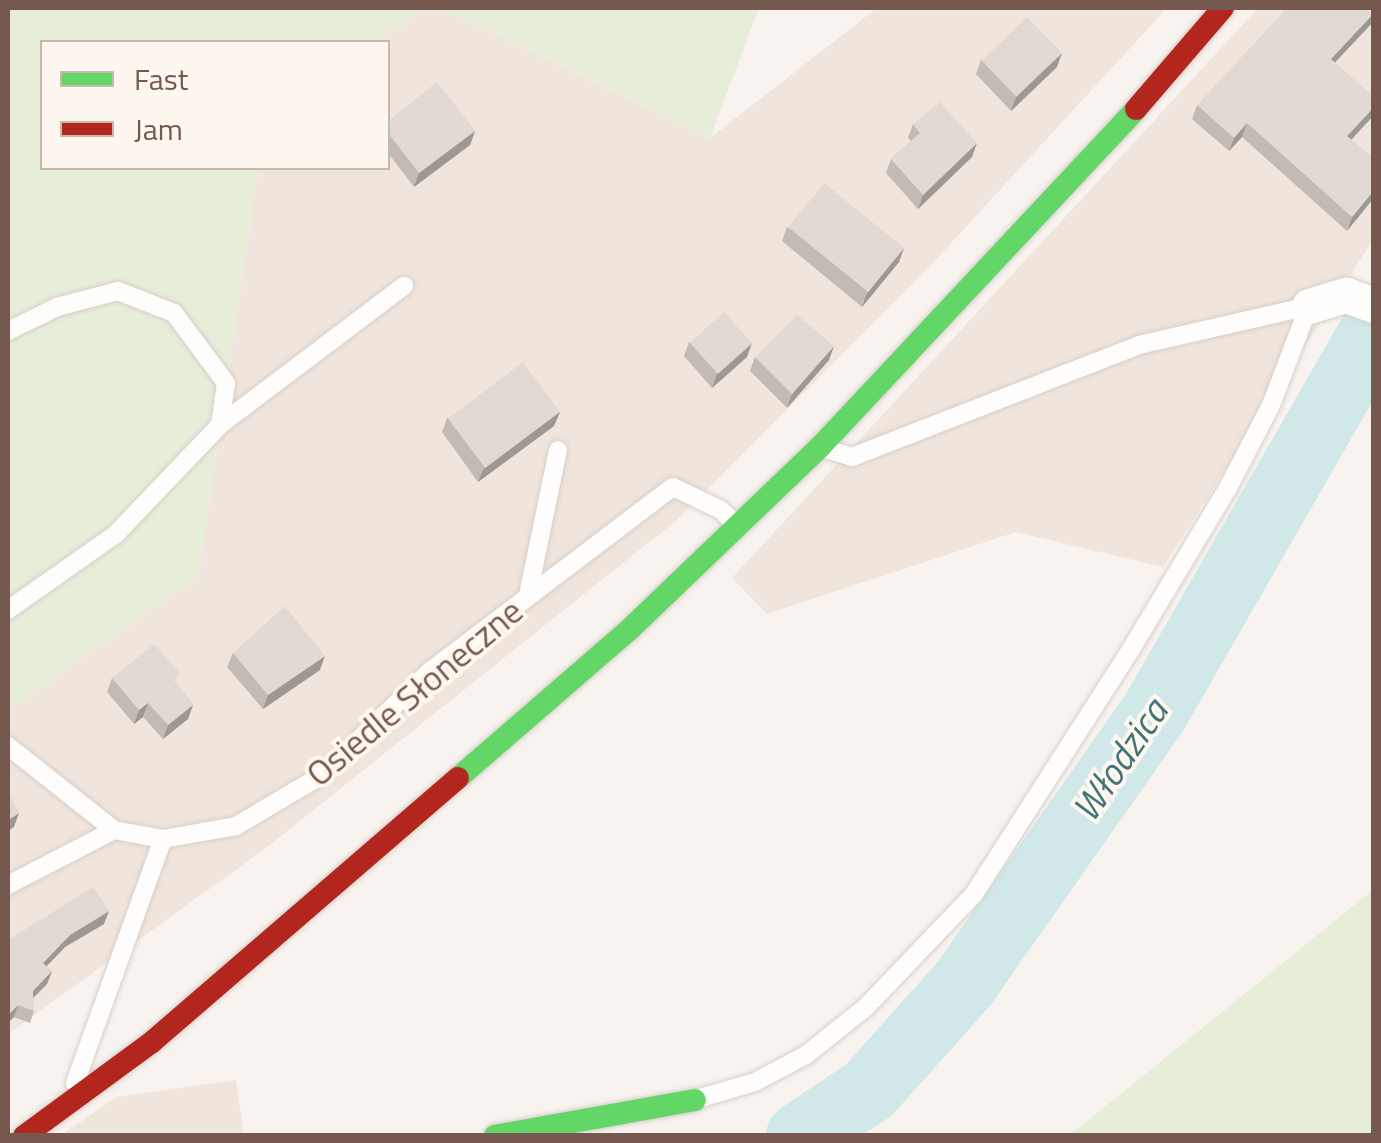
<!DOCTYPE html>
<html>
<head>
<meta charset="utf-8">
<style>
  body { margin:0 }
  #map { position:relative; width:1381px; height:1143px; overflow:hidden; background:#f8f3ee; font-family:"Titillium Web",sans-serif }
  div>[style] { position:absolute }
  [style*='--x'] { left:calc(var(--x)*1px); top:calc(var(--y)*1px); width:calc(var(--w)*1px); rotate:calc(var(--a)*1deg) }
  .residential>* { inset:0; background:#f0e5dc }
  .green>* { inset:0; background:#e6eed9 }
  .river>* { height:68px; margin:-34px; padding:0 34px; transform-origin:34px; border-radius:34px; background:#d0e8e8 }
  .roads { filter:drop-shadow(0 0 2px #d6cfca) drop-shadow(0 0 2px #d6cfca) }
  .lane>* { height:18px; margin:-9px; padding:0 9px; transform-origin:9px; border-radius:9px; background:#fefdfc }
  .street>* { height:35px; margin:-17.5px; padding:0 17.5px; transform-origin:17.5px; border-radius:17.5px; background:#fefdfc }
  .fast>* { height:22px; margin:-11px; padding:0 11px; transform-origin:11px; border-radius:11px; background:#63d668 }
  .jam>* { height:22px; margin:-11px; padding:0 11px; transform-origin:11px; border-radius:11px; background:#b3261e }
  .wall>* { inset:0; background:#c2bbb5 }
  .shaded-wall>* { inset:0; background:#9e9894 }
  .building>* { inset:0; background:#e2d9d3; transform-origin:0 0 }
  span { translate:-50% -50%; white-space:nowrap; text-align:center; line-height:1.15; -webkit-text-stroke:8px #fef7f0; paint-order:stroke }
  .street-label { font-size:35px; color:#76594e }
  .water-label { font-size:38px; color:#427579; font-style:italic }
  .frame { position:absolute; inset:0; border:10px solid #76594e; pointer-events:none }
  .legend { position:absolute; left:40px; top:40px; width:350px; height:130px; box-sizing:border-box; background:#fef7f0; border:2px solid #c8b8af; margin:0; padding:12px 18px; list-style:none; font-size:30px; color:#76594e }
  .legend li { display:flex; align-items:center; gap:20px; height:50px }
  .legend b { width:50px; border:2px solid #c8b8af }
</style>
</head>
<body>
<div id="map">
  <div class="residential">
    <div style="clip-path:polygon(423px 8px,442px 8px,710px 138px,877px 8px,1167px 8px,929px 267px,677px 520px,266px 848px,8px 1034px,8px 699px,198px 576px,258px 168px,388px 168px,388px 42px,376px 42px)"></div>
    <div style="clip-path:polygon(1258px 8px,1373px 8px,1373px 240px,1163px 567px,1016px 532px,767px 614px,732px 578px)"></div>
    <div style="clip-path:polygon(236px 1080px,244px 1135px,60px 1136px,116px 1097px)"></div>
  </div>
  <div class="green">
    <div style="clip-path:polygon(8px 8px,423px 8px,376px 42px,42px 42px,42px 168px,258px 168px,198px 576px,8px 710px)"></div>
    <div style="clip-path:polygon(442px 8px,759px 8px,710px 138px)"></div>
    <div style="clip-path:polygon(1373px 890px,1373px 1135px,1069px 1135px,1086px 1122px)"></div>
  </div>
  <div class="river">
    <div style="--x:800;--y:1136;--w:83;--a:-33.7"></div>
    <div style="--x:869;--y:1090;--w:141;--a:-48.2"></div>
    <div style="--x:963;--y:985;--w:330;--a:-54.9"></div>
    <div style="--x:1153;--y:715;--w:443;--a:-60.1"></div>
  </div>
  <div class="roads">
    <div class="lane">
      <div style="--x:8;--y:331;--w:55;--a:-26.1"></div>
      <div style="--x:57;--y:307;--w:63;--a:-14.7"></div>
      <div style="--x:118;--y:291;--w:60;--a:21.4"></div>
      <div style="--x:174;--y:313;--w:87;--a:53.4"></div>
      <div style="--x:226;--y:383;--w:42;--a:98.1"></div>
      <div style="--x:220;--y:425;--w:151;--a:133.7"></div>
      <div style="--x:116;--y:534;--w:132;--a:144.9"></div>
      <div style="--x:220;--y:425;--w:231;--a:-37.1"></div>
      <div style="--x:826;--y:449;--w:27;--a:17"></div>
      <div style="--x:852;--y:457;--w:308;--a:-21.3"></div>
      <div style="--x:1139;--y:345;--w:174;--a:-12.9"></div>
      <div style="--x:528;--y:595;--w:148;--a:-78.3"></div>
      <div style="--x:8;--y:746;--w:135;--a:38.4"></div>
      <div style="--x:8;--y:885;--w:119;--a:-27.4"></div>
      <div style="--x:114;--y:830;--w:50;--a:10.4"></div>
      <div style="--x:163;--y:839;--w:74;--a:-10.1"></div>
      <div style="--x:236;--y:826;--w:100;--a:-30.7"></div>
      <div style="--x:322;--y:775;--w:149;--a:-43.9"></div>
      <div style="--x:429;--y:672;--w:306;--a:-37.2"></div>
      <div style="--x:673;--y:487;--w:53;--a:25.6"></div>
      <div style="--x:721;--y:510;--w:18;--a:45"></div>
      <div style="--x:75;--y:1083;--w:259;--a:-70.2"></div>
      <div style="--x:697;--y:1099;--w:60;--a:-16.3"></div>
      <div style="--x:755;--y:1082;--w:58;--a:-27.9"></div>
      <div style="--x:806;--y:1055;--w:77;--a:-38.7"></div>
      <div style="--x:866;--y:1007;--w:156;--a:-46.3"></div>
      <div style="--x:974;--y:894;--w:289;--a:-57.3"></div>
      <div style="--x:1130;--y:651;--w:190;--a:-59"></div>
      <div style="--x:1228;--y:488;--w:93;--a:-62.6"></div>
      <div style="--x:1271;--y:405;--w:106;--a:-69"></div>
    </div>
    <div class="street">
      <div style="--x:1309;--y:306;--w:39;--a:-17"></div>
      <div style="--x:1346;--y:295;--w:30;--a:20"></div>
    </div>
    <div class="fast">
      <div style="--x:458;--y:778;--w:228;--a:-40.9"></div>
      <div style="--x:630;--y:629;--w:263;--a:-43.8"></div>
      <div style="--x:820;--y:447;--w:463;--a:-46.9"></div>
      <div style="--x:495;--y:1136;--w:203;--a:-10.2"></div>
    </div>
    <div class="jam">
      <div style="--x:1136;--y:109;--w:133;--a:-49.3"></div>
      <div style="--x:24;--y:1136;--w:159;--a:-36.3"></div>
      <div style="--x:152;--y:1042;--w:404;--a:-40.8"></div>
    </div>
  </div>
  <div class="wall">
    <div style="clip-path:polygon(1374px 21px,1335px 62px,1351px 140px,1374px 159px,1347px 231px,1242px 137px,1229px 151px,1192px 119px,1197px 105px)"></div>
    <div style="clip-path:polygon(981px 60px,1057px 67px,1011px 111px,976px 74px)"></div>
    <div style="clip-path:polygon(388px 121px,475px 131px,470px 145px,414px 187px,388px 153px)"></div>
    <div style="clip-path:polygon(913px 124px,972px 157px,918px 209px,886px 173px,891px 159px,911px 141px,908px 138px)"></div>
    <div style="clip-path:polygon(787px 227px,899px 262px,862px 307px,782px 241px)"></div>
    <div style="clip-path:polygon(689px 342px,747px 357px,712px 388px,684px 356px)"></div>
    <div style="clip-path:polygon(755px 357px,829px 360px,787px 408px,750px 371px)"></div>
    <div style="clip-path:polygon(560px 412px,554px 426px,478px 482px,442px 432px,447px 418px)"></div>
    <div style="clip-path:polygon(233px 653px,320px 670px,263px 709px,227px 667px)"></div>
    <div style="clip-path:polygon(112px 678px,176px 683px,193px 705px,188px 719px,163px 739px,143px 717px,134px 724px,107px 692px)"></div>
    <div style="clip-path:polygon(104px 924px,65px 947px,46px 967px,52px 971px,47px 984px,33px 998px,34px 1011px,30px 1023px,14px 1017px,8px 940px)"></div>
  </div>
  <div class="shaded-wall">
    <div style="clip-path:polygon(1374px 13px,1374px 21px,1326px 72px,1331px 59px)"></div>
    <div style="clip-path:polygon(1062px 53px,1057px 67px,1011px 111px,1016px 97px)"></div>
    <div style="clip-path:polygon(1374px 107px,1374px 115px,1342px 150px,1347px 136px)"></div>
    <div style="clip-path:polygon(1247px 123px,1242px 137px,1229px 151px,1234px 138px)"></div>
    <div style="clip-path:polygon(475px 131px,470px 145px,414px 187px,419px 173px)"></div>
    <div style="clip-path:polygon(977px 143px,972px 157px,918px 209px,923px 195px)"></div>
    <div style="clip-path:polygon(1374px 190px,1374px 198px,1347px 231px,1352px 217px)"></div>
    <div style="clip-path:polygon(904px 248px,899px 262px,862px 307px,867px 293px)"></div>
    <div style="clip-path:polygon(752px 343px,747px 357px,712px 388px,717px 374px)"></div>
    <div style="clip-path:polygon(834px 346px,829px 360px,787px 408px,792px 394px)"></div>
    <div style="clip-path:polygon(560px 412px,554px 426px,478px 482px,484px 468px)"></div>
    <div style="clip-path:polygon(325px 656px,320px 670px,263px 709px,268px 695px)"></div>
    <div style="clip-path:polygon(148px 703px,143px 717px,134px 724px,139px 710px)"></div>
    <div style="clip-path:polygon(193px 705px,188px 719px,163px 739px,168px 725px)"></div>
    <div style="clip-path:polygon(19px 813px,14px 827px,8px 831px,8px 820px)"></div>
    <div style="clip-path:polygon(109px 911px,104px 924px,65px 947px,38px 975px,43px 963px,70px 935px)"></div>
    <div style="clip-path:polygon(52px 971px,47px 984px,28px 1003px,33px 991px)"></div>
    <div style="clip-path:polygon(18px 1005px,14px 1017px,8px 1023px,8px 1015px)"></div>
  </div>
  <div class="building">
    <div style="clip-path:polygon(1287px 8px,1374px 8px,1374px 13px,1331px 59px,1374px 97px,1374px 107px,1347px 136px,1374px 159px,1374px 190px,1352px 217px,1247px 123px,1234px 138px,1197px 105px)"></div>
    <div style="left:1027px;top:17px;width:50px;height:63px;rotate:46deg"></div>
    <div style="clip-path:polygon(437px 82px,475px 131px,419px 173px,388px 133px,388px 121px)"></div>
    <div style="clip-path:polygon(940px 102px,977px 143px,923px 195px,891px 159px,920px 133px,913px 124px)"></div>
    <div style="left:824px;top:183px;width:103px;height:57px;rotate:39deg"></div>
    <div style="left:724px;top:312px;width:42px;height:46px;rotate:48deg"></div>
    <div style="clip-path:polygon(797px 315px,834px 346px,792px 394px,755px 357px)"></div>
    <div style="left:523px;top:362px;width:62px;height:94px;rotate:53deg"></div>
    <div style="clip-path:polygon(285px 606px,325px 656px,268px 695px,233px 653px)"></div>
    <div style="clip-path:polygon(154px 644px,180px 673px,174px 680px,193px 705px,168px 725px,148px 703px,139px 710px,112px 678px)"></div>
    <div style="clip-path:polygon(8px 792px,19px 813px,8px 820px)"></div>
    <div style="clip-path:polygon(93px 887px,109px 911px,70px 935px,43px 963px,52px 971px,33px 991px,34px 1011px,18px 1005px,8px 1015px,8px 940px)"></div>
  </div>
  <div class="street-label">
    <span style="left:414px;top:692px;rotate:-40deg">Osiedle Słoneczne</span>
  </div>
  <div class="water-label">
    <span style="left:1120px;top:760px;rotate:-56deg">Włodzica</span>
  </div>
  <div class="frame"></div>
  <ul class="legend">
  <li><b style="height:12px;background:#63d668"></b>Fast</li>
  <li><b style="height:12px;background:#b3261e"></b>Jam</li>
  </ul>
</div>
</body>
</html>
